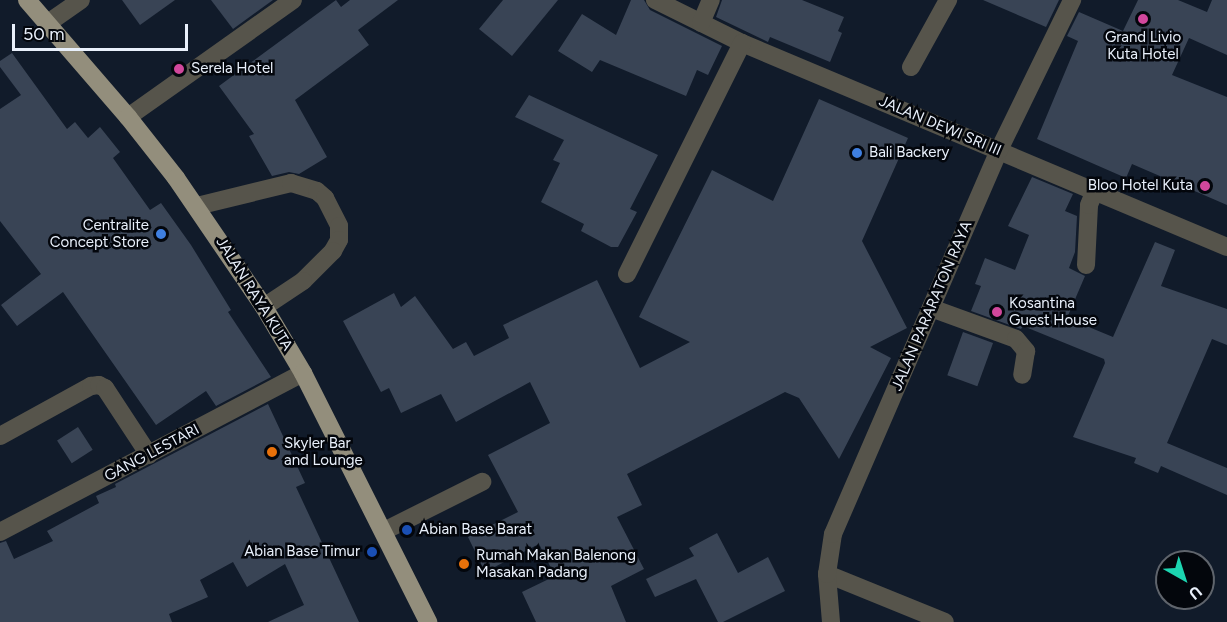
<!DOCTYPE html>
<html>
<head>
<meta charset="utf-8">
<style>
  body { margin:0 }
  #map { position:relative; width:1227px; height:622px; overflow:hidden; background:#111b2a; font-family:Figtree,sans-serif }
  div>[style] { position:absolute }
  [style*='--x'] { left:calc(var(--x)*1px); top:calc(var(--y)*1px); width:calc(var(--w)*1px); rotate:calc(var(--a)*1deg) }
  .building>* { inset:0; background:#394455; transform-origin:0 0 }
  .minor>* { height:18px; margin:-9px; padding:0 9px; transform-origin:9px; border-radius:9px; background:#56544b }
  .major>* { height:18px; margin:-9px; padding:0 9px; transform-origin:9px; border-radius:9px; background:#938e7c }
  .dots>* { width:16px; height:16px; translate:-50% -50%; box-sizing:border-box; border:3px solid #03060c; border-radius:50% }
  span { translate:-50% -50%; white-space:nowrap; text-align:center; line-height:1.15; -webkit-text-stroke:5px #03060c; paint-order:stroke }
  .poi-label { font-size:15px; color:#e9f0fb }
  .left { translate:0 -50%; text-align:left }
  .right { translate:-100% -50%; text-align:right }
  .street-label { font-size:15px; color:#e9f0fb }
  .north { position:absolute; left:1155px; top:550px; width:60px; height:60px; box-sizing:border-box; background:#03060c; border:2px solid #5f646c; border-radius:50%; rotate:141deg; font-size:16px; font-weight:700; line-height:24px; text-align:center; color:#e9f0fb }
  .north::after { content:''; display:block; margin:auto; width:21px; height:27px; background:#1cd5b1; clip-path:polygon(50% 0,100% 100%,50% 72%,0 100%) }
  .scale { position:absolute; left:12px; top:24px; width:176px; height:27px; box-sizing:border-box; border:3px solid #e9f0fb; border-top:0; padding-left:8px; font-size:18px; line-height:21px; white-space:nowrap; color:#e9f0fb; -webkit-text-stroke:4px #03060c; paint-order:stroke }
</style>
</head>
<body>
<div id="map">
  <div class="building">
    <div style="clip-path:polygon(122px 0,175px 0,140px 25px)"></div>
    <div style="clip-path:polygon(211px 0,273px 0,233px 29px)"></div>
    <div style="clip-path:polygon(336px 0,341px 7px,350px 0,398px 0,358px 30px,369px 45px,295px 100px,327px 157px,299px 174px,289px 172px,272px 176px,249px 136px,254px 134px,219px 86px)"></div>
    <div style="clip-path:polygon(503px 0,558px 0,512px 56px,479px 29px)"></div>
    <div style="clip-path:polygon(631px 0,644px 0,650px 10px,722px 46px,708px 75px,697px 70px,686px 96px,600px 60px,592px 72px,558px 51px,582px 14px,616px 35px)"></div>
    <div style="clip-path:polygon(722px 0,802px 0,844px 17px,838px 31px,842px 33px,830px 62px,770px 37px,768px 42px,716px 17px)"></div>
    <div style="clip-path:polygon(983px 0,1059px 0,1046px 27px)"></div>
    <div style="clip-path:polygon(1138px 0,1178px 0,1207px 12px,1212px 0,1227px 0,1227px 55px,1189px 38px,1172px 75px,1227px 97px,1227px 205px,1132px 164px,1126px 178px,1037px 139px,1078px 41px,1067px 36px,1079px 12px,1123px 31px)"></div>
    <div style="clip-path:polygon(12px 53px,67px 129px,75px 122px,88px 138px,100px 127px,120px 152px,113px 158px,150px 210px,161px 203px,191px 245px,231px 310px,228px 312px,271px 377px,216px 406px,206px 391px,156px 425px,63px 292px,17px 326px,1px 305px,41px 274px,0 221px,0 109px,21px 95px,0 67px,0 61px)"></div>
    <div style="clip-path:polygon(529px 95px,658px 155px,630px 209px,637px 212px,618px 247px,611px 247px,581px 231px,584px 224px,541px 202px,560px 163px,553px 160px,564px 140px,515px 117px)"></div>
    <div style="clip-path:polygon(819px 99px,908px 138px,862px 241px,907px 328px,870px 347px,891px 358px,839px 459px,799px 398px,785px 392px,627px 474px,642px 505px,617px 517px,644px 569px,611px 586px,626px 622px,536px 622px,522px 592px,555px 576px,539px 544px,485px 572px,468px 537px,518px 512px,488px 455px,550px 423px,530px 382px,456px 422px,441px 394px,401px 413px,389px 388px,381px 392px,343px 321px,394px 293px,401px 307px,415px 296px,453px 349px,466px 342px,474px 356px,509px 338px,503px 325px,597px 280px,640px 368px,690px 342px,639px 317px,712px 170px,773px 201px)"></div>
    <div style="clip-path:polygon(1032px 177px,1073px 194px,1065px 211px,1077px 216px,1075px 252px,1069px 268px,1085px 276px,1067px 318px,1113px 337px,1155px 242px,1175px 250px,1161px 286px,1227px 309px,1227px 345px,1212px 339px,1167px 443px,1227px 468px,1227px 495px,1161px 466px,1158px 473px,1134px 463px,1136px 458px,1073px 437px,1105px 363px,1104px 359px,1023px 326px,1021px 329px,971px 311px,981px 286px,975px 284px,985px 258px,1015px 270px,1029px 235px,1008px 226px)"></div>
    <div style="left:963px;top:332px;width:32px;height:46px;rotate:20deg"></div>
    <div style="clip-path:polygon(268px 404px,305px 483px,296px 487px,359px 622px,268px 622px,304px 605px,285px 564px,247px 587px,233px 562px,200px 580px,208px 597px,169px 614px,172px 622px,0 622px,0 543px,6px 541px,14px 559px,53px 541px,47px 531px,99px 503px,96px 496px,116px 487px,115px 484px)"></div>
    <div style="left:78px;top:427px;width:27px;height:25px;rotate:57deg"></div>
    <div style="clip-path:polygon(717px 533px,738px 573px,768px 557px,785px 591px,723px 622px,718px 622px,696px 579px,655px 597px,646px 579px,694px 556px,689px 548px)"></div>
  </div>
  <div class="minor">
    <div style="--x:655;--y:0;--w:97;--a:26.3"></div>
    <div style="--x:742;--y:43;--w:526;--a:22.81"></div>
    <div style="--x:48;--y:23;--w:40;--a:-34.9"></div>
    <div style="--x:701;--y:23;--w:25;--a:-67"></div>
    <div style="--x:911;--y:67;--w:77;--a:-61.1"></div>
    <div style="--x:128;--y:117;--w:202;--a:-35.3"></div>
    <div style="--x:197;--y:206;--w:97;--a:-13.7"></div>
    <div style="--x:291;--y:183;--w:27;--a:17"></div>
    <div style="--x:317;--y:191;--w:11;--a:41"></div>
    <div style="--x:325;--y:198;--w:31;--a:63"></div>
    <div style="--x:339;--y:226;--w:14;--a:90"></div>
    <div style="--x:339;--y:240;--w:13;--a:119"></div>
    <div style="--x:333;--y:251;--w:42;--a:135"></div>
    <div style="--x:303;--y:281;--w:47;--a:146.3"></div>
    <div style="--x:1086;--y:265;--w:60;--a:-87.1"></div>
    <div style="--x:1089;--y:205;--w:16;--a:-68"></div>
    <div style="--x:627;--y:274;--w:258;--a:-63.5"></div>
    <div style="--x:931;--y:308;--w:90;--a:20"></div>
    <div style="--x:1016;--y:339;--w:16;--a:50"></div>
    <div style="--x:1026;--y:351;--w:24;--a:99"></div>
    <div style="--x:0;--y:436;--w:104;--a:-28.8"></div>
    <div style="--x:91;--y:386;--w:8;--a:-7"></div>
    <div style="--x:99;--y:385;--w:7;--a:27"></div>
    <div style="--x:105;--y:388;--w:80;--a:56.7"></div>
    <div style="--x:384;--y:531;--w:110;--a:-26.6"></div>
    <div style="--x:0;--y:532;--w:342;--a:-27.7"></div>
    <div style="--x:827;--y:574;--w:127;--a:22.1"></div>
    <div style="--x:831;--y:622;--w:48;--a:-94.8"></div>
    <div style="--x:827;--y:574;--w:40;--a:-81.5"></div>
    <div style="--x:833;--y:534;--w:418;--a:-66.6"></div>
    <div style="--x:999;--y:150;--w:167;--a:-64"></div>
  </div>
  <div class="major">
    <div style="--x:27;--y:0;--w:155;--a:49.2"></div>
    <div style="--x:128;--y:117;--w:78;--a:51.8"></div>
    <div style="--x:176;--y:178;--w:156;--a:55.7"></div>
    <div style="--x:264;--y:307;--w:77;--a:59.4"></div>
    <div style="--x:303;--y:373;--w:279;--a:63.3"></div>
  </div>
  <div class="dots">
    <div style="left:1143px;top:19px;background:#d1479c"></div>
    <div style="left:179px;top:69px;background:#d1479c"></div>
    <div style="left:857px;top:153px;background:#3f7fe0"></div>
    <div style="left:1205px;top:186px;background:#d1479c"></div>
    <div style="left:161px;top:234px;background:#3f7fe0"></div>
    <div style="left:997px;top:312px;background:#d1479c"></div>
    <div style="left:272px;top:452px;background:#e8710a"></div>
    <div style="left:407px;top:530px;background:#1a4fb4"></div>
    <div style="left:372px;top:552px;background:#1a4fb4"></div>
    <div style="left:464px;top:564px;background:#e8710a"></div>
  </div>
  <div class="poi-label">
    <span style="left:1143px;top:46px">Grand Livio<br>Kuta Hotel</span>
    <span class="left" style="left:191px;top:69px">Serela Hotel</span>
    <span class="left" style="left:869px;top:153px">Bali Backery</span>
    <span class="right" style="left:1193px;top:186px">Bloo Hotel Kuta</span>
    <span class="right" style="left:149px;top:234px">Centralite<br>Concept Store</span>
    <span class="left" style="left:1009px;top:312px">Kosantina<br>Guest House</span>
    <span class="left" style="left:284px;top:452px">Skyler Bar<br>and Lounge</span>
    <span class="left" style="left:419px;top:530px">Abian Base Barat</span>
    <span class="right" style="left:360px;top:552px">Abian Base Timur</span>
    <span class="left" style="left:476px;top:564px">Rumah Makan Balenong<br>Masakan Padang</span>
  </div>
  <div class="street-label">
    <span style="left:940px;top:126px;rotate:23deg">JALAN DEWI SRI III</span>
    <span style="left:254px;top:294px;rotate:58deg">JALAN RAYA KUTA</span>
    <span style="left:932px;top:306px;rotate:-67deg">JALAN PARARATON RAYA</span>
    <span style="left:152px;top:453px;rotate:-28deg">GANG LESTARI</span>
  </div>
  <div class="north">U</div>
  <div class="scale">50 m</div>
</div>
</body>
</html>
